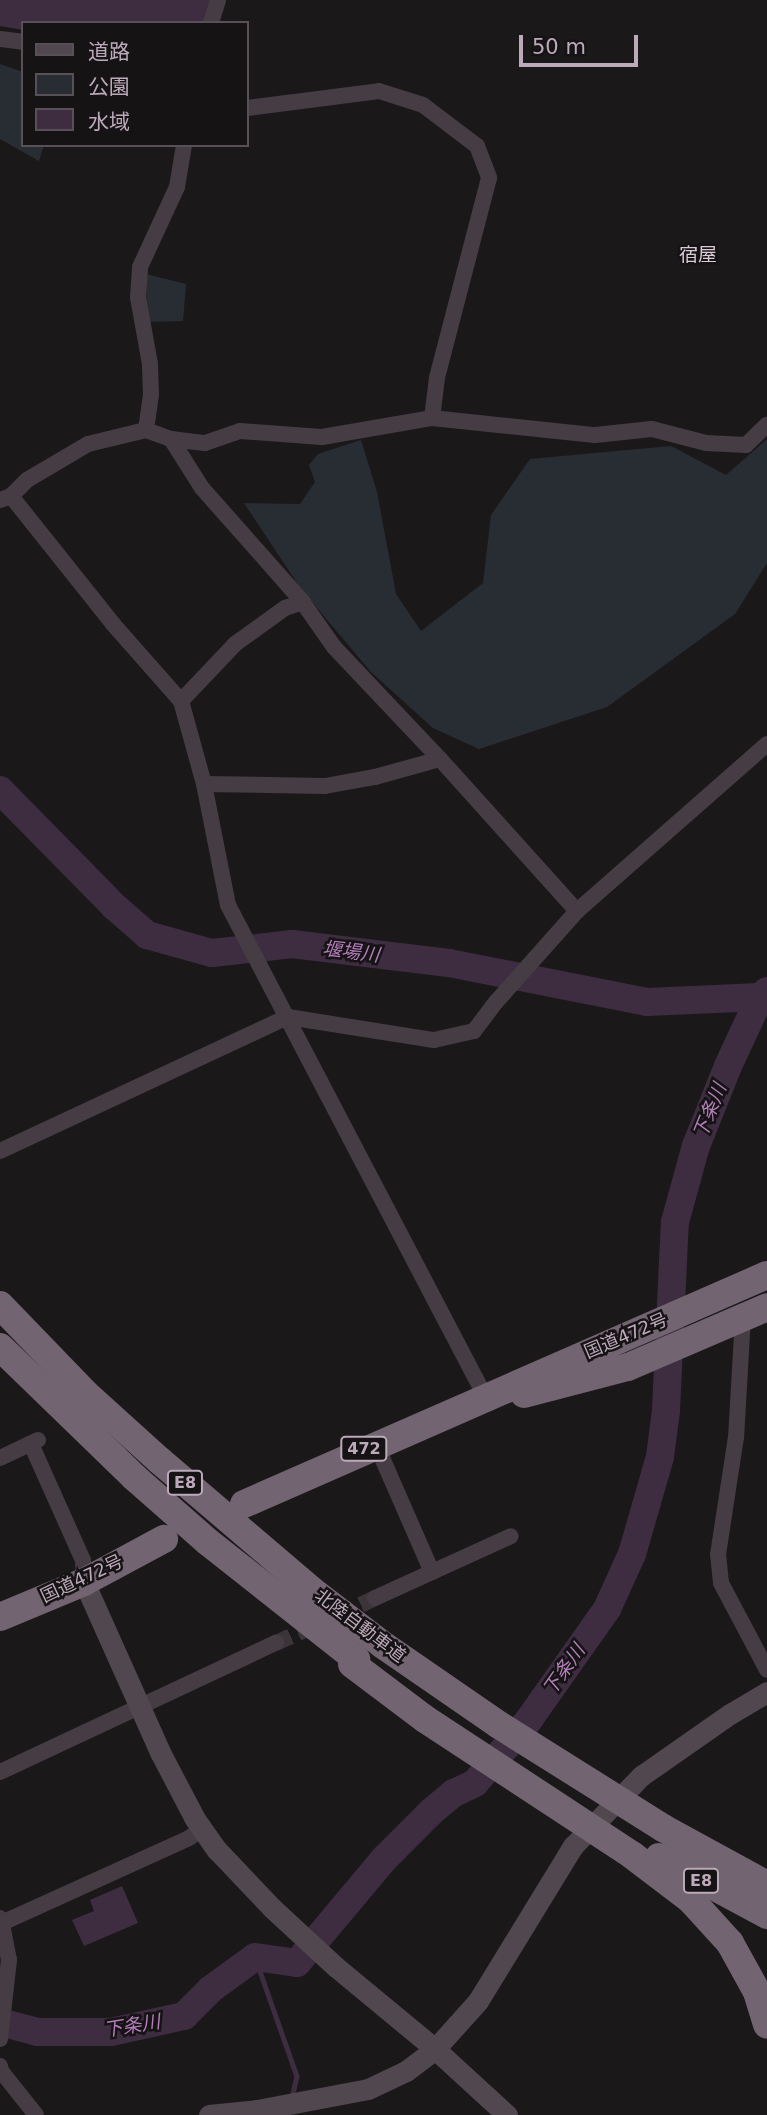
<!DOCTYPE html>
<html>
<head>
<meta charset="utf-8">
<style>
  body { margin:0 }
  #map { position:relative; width:767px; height:2115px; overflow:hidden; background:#1b181a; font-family:"DejaVu Sans","Noto Sans JP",sans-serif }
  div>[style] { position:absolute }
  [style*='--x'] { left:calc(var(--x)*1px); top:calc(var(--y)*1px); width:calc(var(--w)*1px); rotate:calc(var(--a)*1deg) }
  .green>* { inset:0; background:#282d34 }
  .water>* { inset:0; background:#3e2d41 }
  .stream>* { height:4.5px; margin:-2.25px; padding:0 2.25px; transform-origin:2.25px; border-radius:2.25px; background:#3e2d41 }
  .river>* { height:28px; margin:-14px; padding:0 14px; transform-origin:14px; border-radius:14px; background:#3e2d41 }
  .street-tunnel>* { height:16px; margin-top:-8px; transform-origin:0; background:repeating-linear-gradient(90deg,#3b353a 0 16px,transparent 0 24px) }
  .street>* { height:16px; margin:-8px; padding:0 8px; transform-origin:8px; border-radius:8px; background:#453d43 }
  .secondary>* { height:21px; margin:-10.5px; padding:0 10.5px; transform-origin:10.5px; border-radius:10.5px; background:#51474f }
  .highway>* { height:28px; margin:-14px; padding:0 14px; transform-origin:14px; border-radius:14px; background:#726470 }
  .highway-bridge>* { height:28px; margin:-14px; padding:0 14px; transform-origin:14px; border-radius:14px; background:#726470 }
  span { translate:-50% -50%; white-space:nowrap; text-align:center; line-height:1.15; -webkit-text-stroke:5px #161315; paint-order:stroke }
  .shield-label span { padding:2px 5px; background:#161315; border:2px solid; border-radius:5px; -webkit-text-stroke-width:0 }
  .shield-label { font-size:16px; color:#bca9ba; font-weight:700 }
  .street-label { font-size:18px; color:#bca9ba }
  .neighbourhood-label { font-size:19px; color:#d7cbd5 }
  .water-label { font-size:19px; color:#b37eba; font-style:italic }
  .legend { position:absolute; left:21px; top:21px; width:228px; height:126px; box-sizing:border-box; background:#161315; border:2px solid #584f57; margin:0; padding:9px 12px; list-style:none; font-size:21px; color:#bca9ba }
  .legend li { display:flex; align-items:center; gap:14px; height:35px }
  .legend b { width:35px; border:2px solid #584f57 }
  .scale { position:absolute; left:519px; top:35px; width:119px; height:32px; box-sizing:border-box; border:4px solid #bca9ba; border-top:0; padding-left:9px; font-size:21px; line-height:24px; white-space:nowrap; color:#bca9ba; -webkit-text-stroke:5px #161315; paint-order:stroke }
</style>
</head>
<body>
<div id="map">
  <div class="green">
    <div style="clip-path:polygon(0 64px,23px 72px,23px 145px,44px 145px,39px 161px,0 139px)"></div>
    <div style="clip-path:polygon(146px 274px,186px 284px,183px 321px,147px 322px)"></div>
    <div style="clip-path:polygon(767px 439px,767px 563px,735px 614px,607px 707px,479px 749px,433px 728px,371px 672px,301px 589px,244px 503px,300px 504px,315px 482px,309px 465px,318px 454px,361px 440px,377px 492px,396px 594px,421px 631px,483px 583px,491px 515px,530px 459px,671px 446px,726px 475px)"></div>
  </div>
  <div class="water">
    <div style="clip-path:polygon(0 0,213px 0,206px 23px,23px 23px,23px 30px,0 26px)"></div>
    <div style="clip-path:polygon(122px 1886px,138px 1923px,84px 1946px,72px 1920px,94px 1911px,90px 1900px)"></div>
  </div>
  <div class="stream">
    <div style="--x:255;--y:1957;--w:126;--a:70.6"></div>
    <div style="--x:297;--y:2076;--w:22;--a:103"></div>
  </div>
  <div class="river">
    <div style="--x:0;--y:790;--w:164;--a:45.5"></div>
    <div style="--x:115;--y:907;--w:43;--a:41.2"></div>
    <div style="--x:147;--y:935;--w:67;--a:15.5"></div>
    <div style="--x:212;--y:953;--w:81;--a:-6.4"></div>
    <div style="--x:292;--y:944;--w:158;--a:6.9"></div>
    <div style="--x:449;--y:963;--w:202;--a:11.1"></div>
    <div style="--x:647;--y:1002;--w:113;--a:-2.5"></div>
    <div style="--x:0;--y:2022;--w:38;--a:15"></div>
    <div style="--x:37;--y:2032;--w:74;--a:0"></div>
    <div style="--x:111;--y:2032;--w:75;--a:-12.4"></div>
    <div style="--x:184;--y:2016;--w:38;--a:-45"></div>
    <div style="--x:211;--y:1989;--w:54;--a:-36"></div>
    <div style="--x:255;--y:1957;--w:42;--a:8.1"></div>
    <div style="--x:297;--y:1963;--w:136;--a:-50.1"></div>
    <div style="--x:384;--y:1859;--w:66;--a:-45"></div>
    <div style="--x:431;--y:1812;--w:30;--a:-40"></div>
    <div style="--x:454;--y:1793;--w:23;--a:-25"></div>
    <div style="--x:475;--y:1783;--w:82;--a:-49.5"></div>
    <div style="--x:528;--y:1721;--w:137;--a:-54.8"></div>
    <div style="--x:607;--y:1609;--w:60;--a:-65.6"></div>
    <div style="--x:632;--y:1554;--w:101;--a:-73.9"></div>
    <div style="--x:660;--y:1457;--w:47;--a:-82.7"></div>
    <div style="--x:666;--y:1410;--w:188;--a:-87.3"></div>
    <div style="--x:675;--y:1222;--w:79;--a:-74.6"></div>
    <div style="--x:696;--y:1146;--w:86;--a:-68.2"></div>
    <div style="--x:728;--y:1066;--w:76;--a:-65.1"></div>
    <div style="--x:760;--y:997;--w:9;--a:-41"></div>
  </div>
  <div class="street-tunnel">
    <div style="--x:339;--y:1615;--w:40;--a:-25"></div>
    <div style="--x:276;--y:1643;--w:46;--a:-24.3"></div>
  </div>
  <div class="street">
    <div style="--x:211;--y:23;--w:24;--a:-73"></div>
    <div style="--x:0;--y:39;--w:23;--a:7"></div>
    <div style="--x:247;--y:108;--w:133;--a:-7.3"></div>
    <div style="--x:379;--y:91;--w:46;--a:17.7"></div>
    <div style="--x:423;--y:105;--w:68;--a:37.2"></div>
    <div style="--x:477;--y:146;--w:34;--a:69"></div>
    <div style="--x:489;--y:178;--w:207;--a:104.6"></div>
    <div style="--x:437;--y:378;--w:40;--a:97.1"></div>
    <div style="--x:146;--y:430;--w:35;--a:-82"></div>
    <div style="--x:151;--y:395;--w:31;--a:-92"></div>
    <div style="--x:150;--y:364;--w:68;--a:-100.2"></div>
    <div style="--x:138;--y:297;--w:30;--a:-86"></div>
    <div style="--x:140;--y:267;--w:88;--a:-65.2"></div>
    <div style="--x:177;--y:187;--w:43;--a:-80.5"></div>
    <div style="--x:171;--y:439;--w:58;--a:57.7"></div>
    <div style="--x:202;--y:488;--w:149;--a:48.5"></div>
    <div style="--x:301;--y:600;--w:57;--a:54.9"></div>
    <div style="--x:334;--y:647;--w:154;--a:46.6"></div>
    <div style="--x:11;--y:496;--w:164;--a:51.4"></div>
    <div style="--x:113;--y:624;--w:103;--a:48.6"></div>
    <div style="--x:181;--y:701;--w:86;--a:74.5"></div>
    <div style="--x:204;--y:784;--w:123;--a:78.8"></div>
    <div style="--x:228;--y:905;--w:556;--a:62.38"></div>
    <div style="--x:0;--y:500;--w:12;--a:-20"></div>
    <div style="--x:11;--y:496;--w:23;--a:-45"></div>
    <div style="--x:27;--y:480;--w:71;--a:-30.5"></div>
    <div style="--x:88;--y:444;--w:60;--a:-13.6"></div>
    <div style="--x:146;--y:430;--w:27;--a:20"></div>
    <div style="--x:171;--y:439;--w:34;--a:7"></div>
    <div style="--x:205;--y:443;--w:37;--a:-19"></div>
    <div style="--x:240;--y:431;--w:82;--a:4.2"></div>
    <div style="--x:322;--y:437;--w:112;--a:-9.8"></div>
    <div style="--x:432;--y:418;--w:164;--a:6"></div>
    <div style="--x:595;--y:435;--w:57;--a:-6"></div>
    <div style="--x:652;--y:429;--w:56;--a:14.5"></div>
    <div style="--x:706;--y:443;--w:40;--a:2.9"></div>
    <div style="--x:746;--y:445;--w:29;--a:-44"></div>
    <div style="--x:181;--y:701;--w:79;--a:-46.5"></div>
    <div style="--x:235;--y:644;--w:62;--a:-35.8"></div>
    <div style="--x:285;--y:608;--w:19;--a:-18"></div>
    <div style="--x:204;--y:784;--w:121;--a:0.9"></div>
    <div style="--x:325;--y:786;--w:51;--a:-10.2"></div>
    <div style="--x:375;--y:777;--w:67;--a:-15.5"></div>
    <div style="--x:440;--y:759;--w:205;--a:48"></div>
    <div style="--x:0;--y:1151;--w:318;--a:-25"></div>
    <div style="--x:288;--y:1017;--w:148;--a:9"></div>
    <div style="--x:434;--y:1040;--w:41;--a:-12.7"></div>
    <div style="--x:474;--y:1031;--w:36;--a:-53"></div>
    <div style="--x:496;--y:1002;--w:122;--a:-48.3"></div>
    <div style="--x:577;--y:911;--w:253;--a:-41.3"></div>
    <div style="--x:743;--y:1317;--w:120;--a:93.3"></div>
    <div style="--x:736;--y:1437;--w:118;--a:98.7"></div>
    <div style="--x:718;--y:1554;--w:29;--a:84"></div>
    <div style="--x:721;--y:1583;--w:98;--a:62.1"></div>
    <div style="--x:31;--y:1444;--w:127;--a:65.9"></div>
    <div style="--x:83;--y:1560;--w:22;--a:87"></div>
    <div style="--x:376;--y:1444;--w:140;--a:66.4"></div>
    <div style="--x:0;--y:1458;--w:42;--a:-25.3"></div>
    <div style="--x:375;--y:1598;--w:149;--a:-24.5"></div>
    <div style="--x:0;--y:1772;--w:305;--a:-25.1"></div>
    <div style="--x:0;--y:1918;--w:5;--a:68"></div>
    <div style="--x:2;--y:1923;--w:205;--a:-24.4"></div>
    <div style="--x:189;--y:1838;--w:16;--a:-35"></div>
    <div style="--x:0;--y:2039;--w:80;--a:-83.5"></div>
    <div style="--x:9;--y:1960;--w:38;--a:-101"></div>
    <div style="--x:0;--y:2066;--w:5;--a:79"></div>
    <div style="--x:1;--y:2071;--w:56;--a:51.5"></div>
  </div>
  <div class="secondary">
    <div style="--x:84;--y:1582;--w:188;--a:65.9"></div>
    <div style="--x:161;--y:1754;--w:73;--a:62.4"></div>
    <div style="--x:195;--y:1819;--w:38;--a:55"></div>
    <div style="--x:217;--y:1850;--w:80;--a:46.5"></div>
    <div style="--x:272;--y:1908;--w:87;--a:42.7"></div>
    <div style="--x:336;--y:1967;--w:129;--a:39.6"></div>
    <div style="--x:435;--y:2049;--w:98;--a:42.5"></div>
    <div style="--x:209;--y:2115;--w:48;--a:-5.9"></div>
    <div style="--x:257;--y:2110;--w:113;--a:-10.7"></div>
    <div style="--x:368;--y:2089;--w:42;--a:-25.3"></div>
    <div style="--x:406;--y:2071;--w:36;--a:-37"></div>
    <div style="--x:435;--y:2049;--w:64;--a:-48.1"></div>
    <div style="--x:478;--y:2001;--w:182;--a:-58.5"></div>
    <div style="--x:573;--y:1846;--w:98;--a:-45.8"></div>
    <div style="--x:641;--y:1776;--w:108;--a:-34.9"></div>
    <div style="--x:730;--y:1714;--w:43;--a:-30.7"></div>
  </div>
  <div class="highway">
    <div style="--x:0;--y:1305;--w:122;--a:46"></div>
    <div style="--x:85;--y:1393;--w:100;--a:42.2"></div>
    <div style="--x:159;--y:1460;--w:199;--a:40.5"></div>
    <div style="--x:310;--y:1589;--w:92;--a:37.5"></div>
    <div style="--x:0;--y:1347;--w:187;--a:44.1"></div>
    <div style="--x:134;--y:1477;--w:98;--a:41.3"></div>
    <div style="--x:208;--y:1542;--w:189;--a:38.3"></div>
    <div style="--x:524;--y:1394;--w:107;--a:-14.6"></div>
    <div style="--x:628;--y:1367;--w:151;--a:-23.3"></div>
    <div style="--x:244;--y:1504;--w:571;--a:-23.65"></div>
    <div style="--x:0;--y:1617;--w:91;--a:-22.6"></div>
    <div style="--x:84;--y:1582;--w:91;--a:-28.3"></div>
    <div style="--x:663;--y:1828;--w:119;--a:28.7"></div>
    <div style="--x:632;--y:1855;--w:74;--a:37.3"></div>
    <div style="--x:691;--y:1900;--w:58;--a:47.8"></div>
    <div style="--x:730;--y:1943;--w:56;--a:61.1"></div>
    <div style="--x:757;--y:1992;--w:34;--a:73"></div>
    <div style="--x:659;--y:1857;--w:123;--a:28.2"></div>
  </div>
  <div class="highway-bridge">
    <div style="--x:383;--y:1645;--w:141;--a:34.6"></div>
    <div style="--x:499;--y:1725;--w:194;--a:32.1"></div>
    <div style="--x:352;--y:1664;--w:91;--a:37"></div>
    <div style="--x:425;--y:1719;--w:248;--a:33.3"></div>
  </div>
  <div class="shield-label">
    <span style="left:364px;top:1449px">472</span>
    <span style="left:185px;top:1483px">E8</span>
    <span style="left:701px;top:1881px">E8</span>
  </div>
  <div class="street-label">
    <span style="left:626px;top:1336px;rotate:-23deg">国道472号</span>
    <span style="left:82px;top:1579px;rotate:-25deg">国道472号</span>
    <span style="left:360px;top:1626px;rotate:37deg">北陸自動車道</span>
  </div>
  <div class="neighbourhood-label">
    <span style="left:698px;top:255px">宿屋</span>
  </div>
  <div class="water-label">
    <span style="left:351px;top:952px;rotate:7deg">堰場川</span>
    <span style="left:710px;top:1111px;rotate:-68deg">下条川</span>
    <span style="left:564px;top:1670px;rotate:-55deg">下条川</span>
    <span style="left:132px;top:2026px;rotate:-9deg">下条川</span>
  </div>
  <ul class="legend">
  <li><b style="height:9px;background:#51474f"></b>道路</li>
  <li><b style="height:19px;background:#282d34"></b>公園</li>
  <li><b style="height:19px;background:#3e2d41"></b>水域</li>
  </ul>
  <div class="scale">50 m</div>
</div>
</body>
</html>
